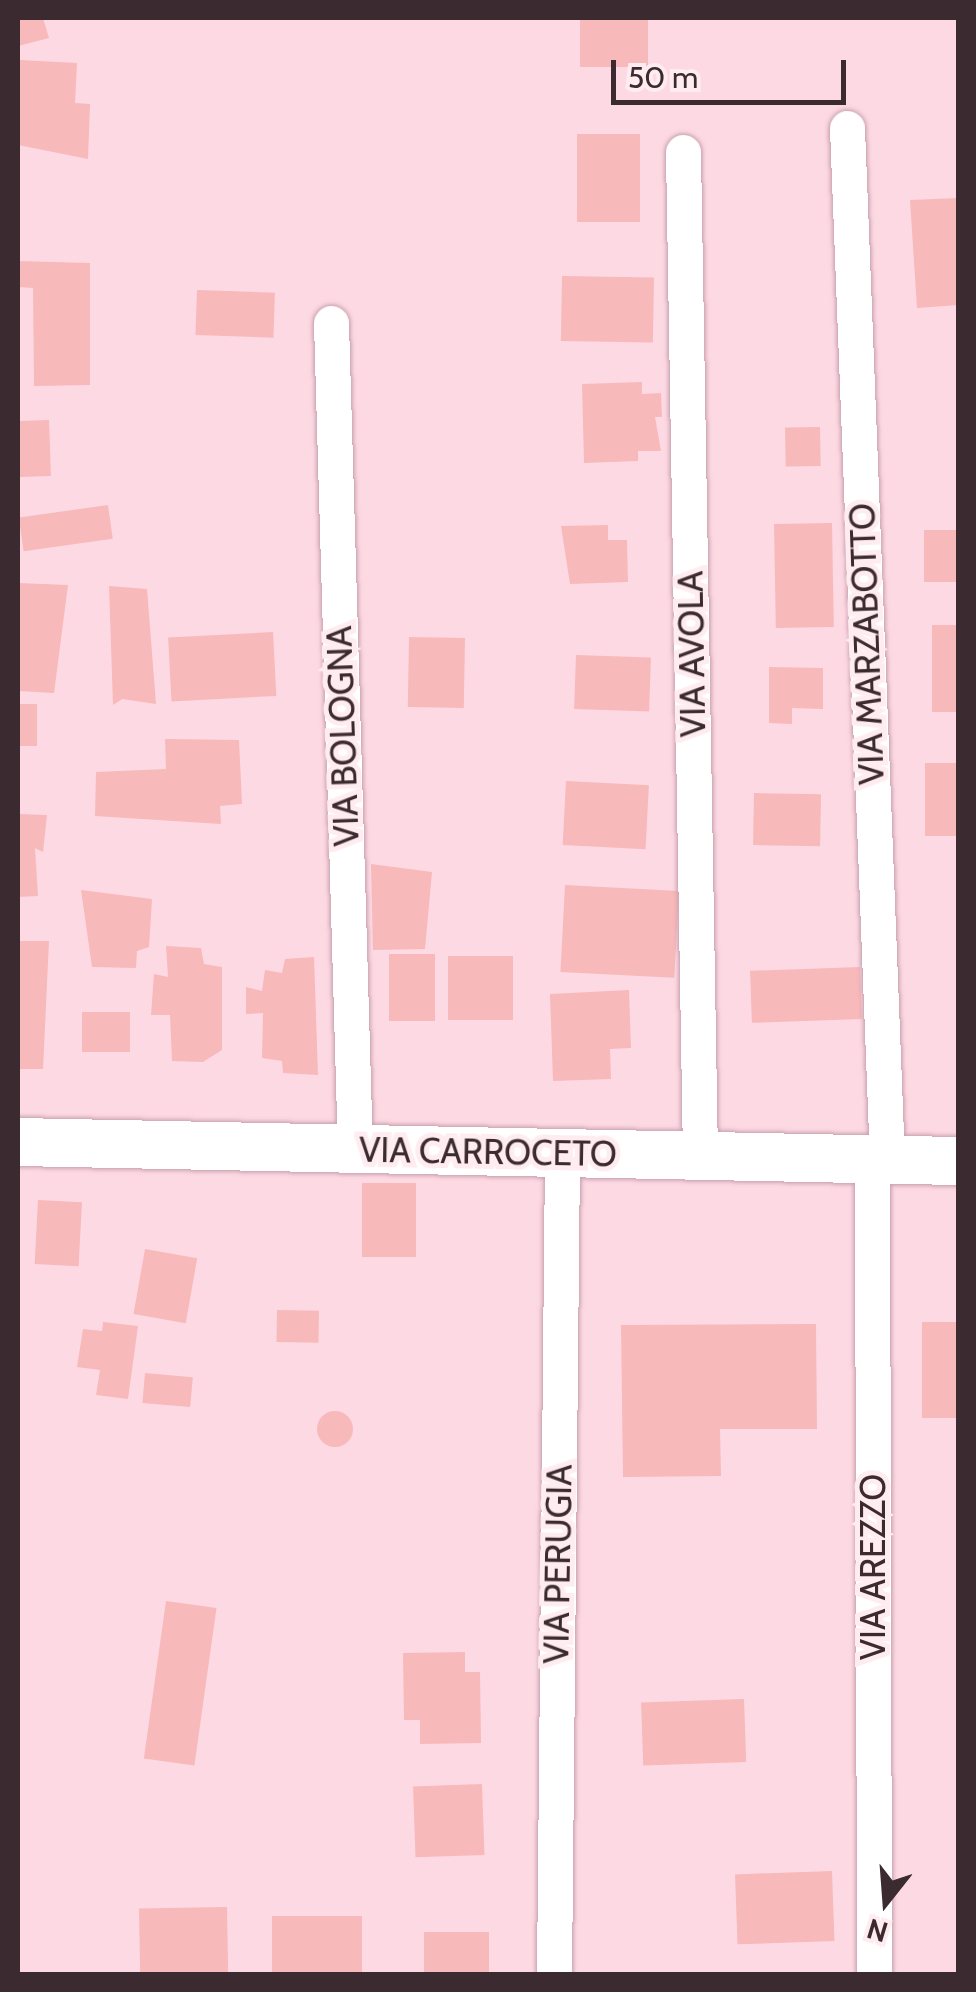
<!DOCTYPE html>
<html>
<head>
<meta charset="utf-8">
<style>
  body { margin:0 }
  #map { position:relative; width:976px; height:1992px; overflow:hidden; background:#fdd9e4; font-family:Cabin,sans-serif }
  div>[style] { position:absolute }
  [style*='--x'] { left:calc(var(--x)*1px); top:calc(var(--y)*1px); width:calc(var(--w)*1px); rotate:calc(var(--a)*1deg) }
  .building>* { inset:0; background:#f8b9ba; transform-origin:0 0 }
  .round { border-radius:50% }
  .roads { filter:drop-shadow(0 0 2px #c89fac) drop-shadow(0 0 2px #c89fac) }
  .street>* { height:35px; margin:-17.5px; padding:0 17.5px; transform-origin:17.5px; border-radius:17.5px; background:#fff }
  .secondary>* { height:48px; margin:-24px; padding:0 24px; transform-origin:24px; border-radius:24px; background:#fff }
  span { translate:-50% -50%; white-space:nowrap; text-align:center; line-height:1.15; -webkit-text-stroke:10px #feecf1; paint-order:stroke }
  .street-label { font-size:35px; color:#3b2b30 }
  .frame { position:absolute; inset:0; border:20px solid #3b2b30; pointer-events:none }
  .north { position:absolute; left:836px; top:1852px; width:100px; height:100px; -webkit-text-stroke:8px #feecf1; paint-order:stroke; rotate:197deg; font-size:28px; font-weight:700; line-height:40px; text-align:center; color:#3b2b30 }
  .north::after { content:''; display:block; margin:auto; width:35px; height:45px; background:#3b2b30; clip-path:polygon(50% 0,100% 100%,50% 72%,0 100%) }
  .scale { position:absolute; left:611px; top:60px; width:235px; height:45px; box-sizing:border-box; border:5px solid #3b2b30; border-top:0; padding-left:12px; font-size:30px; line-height:35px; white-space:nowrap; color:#3b2b30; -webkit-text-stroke:8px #feecf1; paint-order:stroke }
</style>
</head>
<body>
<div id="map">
  <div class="building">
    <div style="clip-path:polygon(18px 18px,43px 18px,49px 38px,18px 46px)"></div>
    <div style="left:580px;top:18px;width:68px;height:49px"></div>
    <div style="clip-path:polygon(20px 60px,77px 63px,75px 103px,90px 104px,88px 159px,18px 145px)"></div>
    <div style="left:577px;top:134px;width:63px;height:88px"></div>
    <div style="clip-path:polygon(958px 198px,958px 305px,917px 308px,910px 200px)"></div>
    <div style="clip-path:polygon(18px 261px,90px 263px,90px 385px,34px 386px,33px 288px,18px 287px)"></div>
    <div style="left:562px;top:276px;width:92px;height:65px;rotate:1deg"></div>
    <div style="left:197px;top:290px;width:78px;height:45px;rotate:2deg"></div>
    <div style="clip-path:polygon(642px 382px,642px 394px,661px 393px,662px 417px,655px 417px,661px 451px,638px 451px,638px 461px,584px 463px,582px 384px)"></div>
    <div style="left:49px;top:420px;width:56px;height:31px;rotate:88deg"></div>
    <div style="left:820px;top:427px;width:39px;height:35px;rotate:89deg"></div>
    <div style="left:108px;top:505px;width:34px;height:90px;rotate:82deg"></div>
    <div style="left:832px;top:523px;width:104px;height:58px;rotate:89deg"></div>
    <div style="clip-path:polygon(608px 525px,608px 540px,627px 540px,628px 582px,570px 584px,561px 526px)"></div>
    <div style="left:958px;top:530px;width:52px;height:34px;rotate:90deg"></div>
    <div style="clip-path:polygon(18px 583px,68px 585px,54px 693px,18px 691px)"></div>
    <div style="clip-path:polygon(109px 586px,147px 589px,156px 704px,122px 699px,113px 705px)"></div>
    <div style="left:958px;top:625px;width:87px;height:26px;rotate:90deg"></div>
    <div style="left:273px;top:632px;width:64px;height:105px;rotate:87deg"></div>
    <div style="left:409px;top:637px;width:56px;height:70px;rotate:1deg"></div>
    <div style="left:576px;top:655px;width:75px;height:54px;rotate:2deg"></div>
    <div style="clip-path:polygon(769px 667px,823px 668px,823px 709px,792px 708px,792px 724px,769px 723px)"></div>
    <div style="left:18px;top:704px;width:19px;height:42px"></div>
    <div style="clip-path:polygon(165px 739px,239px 740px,242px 804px,220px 806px,221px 824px,95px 816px,96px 772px,166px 769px)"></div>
    <div style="left:958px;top:763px;width:73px;height:33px;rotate:90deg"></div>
    <div style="left:566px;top:781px;width:83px;height:64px;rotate:3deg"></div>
    <div style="left:754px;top:793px;width:67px;height:52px;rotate:1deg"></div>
    <div style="clip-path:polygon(18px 814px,47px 815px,43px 852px,35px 848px,38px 896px,18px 897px)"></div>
    <div style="clip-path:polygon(371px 864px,432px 872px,425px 949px,373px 950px)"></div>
    <div style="left:565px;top:885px;width:114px;height:87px;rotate:3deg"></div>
    <div style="clip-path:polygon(81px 890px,152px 899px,149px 947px,137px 951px,136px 968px,92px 967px)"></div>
    <div style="clip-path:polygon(18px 941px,49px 941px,43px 1069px,18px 1069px)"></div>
    <div style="clip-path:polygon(166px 946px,201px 948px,204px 964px,222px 967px,222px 1050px,203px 1062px,172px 1061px,170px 1015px,151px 1015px,154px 974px,168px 977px)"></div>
    <div style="left:389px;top:954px;width:46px;height:67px"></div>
    <div style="left:448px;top:956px;width:65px;height:64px"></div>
    <div style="clip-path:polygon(314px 957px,318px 1075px,283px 1073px,282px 1061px,262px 1058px,263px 1013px,246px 1014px,246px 987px,262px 991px,265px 970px,282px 973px,285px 959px)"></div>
    <div style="left:860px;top:967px;width:52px;height:110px;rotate:88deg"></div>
    <div style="clip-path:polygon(629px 990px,631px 1048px,610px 1049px,611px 1079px,553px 1081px,550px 994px)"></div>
    <div style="left:82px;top:1012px;width:48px;height:40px"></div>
    <div style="left:362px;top:1183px;width:54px;height:74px"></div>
    <div style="left:38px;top:1200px;width:44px;height:64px;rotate:3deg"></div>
    <div style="left:145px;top:1249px;width:53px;height:66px;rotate:10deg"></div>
    <div style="left:277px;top:1310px;width:42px;height:32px;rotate:1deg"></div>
    <div style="clip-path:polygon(103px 1322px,138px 1326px,128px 1399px,96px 1395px,100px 1370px,77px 1367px,83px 1329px,102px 1331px)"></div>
    <div style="left:922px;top:1322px;width:36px;height:96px"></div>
    <div style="clip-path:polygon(816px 1324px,817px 1429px,720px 1429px,721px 1476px,623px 1477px,621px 1325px)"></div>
    <div style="left:145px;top:1373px;width:48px;height:30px;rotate:5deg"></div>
    <div class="round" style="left:317px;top:1411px;width:36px;height:36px"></div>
    <div style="left:166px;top:1601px;width:51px;height:159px;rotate:8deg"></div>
    <div style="clip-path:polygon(465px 1652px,465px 1672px,480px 1672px,481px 1743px,420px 1744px,420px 1720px,404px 1720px,403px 1653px)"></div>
    <div style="left:744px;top:1699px;width:63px;height:103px;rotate:88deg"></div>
    <div style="left:482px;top:1784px;width:71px;height:69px;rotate:88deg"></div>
    <div style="left:832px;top:1871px;width:70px;height:97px;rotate:88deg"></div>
    <div style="left:227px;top:1907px;width:67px;height:88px;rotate:89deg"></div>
    <div style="left:272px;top:1916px;width:90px;height:58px"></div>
    <div style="left:424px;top:1932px;width:65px;height:42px"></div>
  </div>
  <div class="roads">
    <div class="street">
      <div style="--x:847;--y:128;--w:1033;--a:87.78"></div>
      <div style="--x:683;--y:152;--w:1004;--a:89.03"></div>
      <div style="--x:331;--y:323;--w:826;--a:88.34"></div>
      <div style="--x:872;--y:1160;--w:814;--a:89.86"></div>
      <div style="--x:554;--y:1974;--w:821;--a:-89.44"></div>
    </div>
    <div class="secondary">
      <div style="--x:18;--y:1142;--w:940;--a:1.16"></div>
    </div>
  </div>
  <div class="street-label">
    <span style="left:867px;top:644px;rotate:-92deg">VIA MARZABOTTO</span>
    <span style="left:692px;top:654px;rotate:-91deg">VIA AVOLA</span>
    <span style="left:343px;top:736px;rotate:-92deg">VIA BOLOGNA</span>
    <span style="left:488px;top:1152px;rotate:1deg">VIA CARROCETO</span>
    <span style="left:558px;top:1564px;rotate:-89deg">VIA PERUGIA</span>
    <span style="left:873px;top:1567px;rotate:-90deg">VIA AREZZO</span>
  </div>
  <div class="frame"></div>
  <div class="north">N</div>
  <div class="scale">50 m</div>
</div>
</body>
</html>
